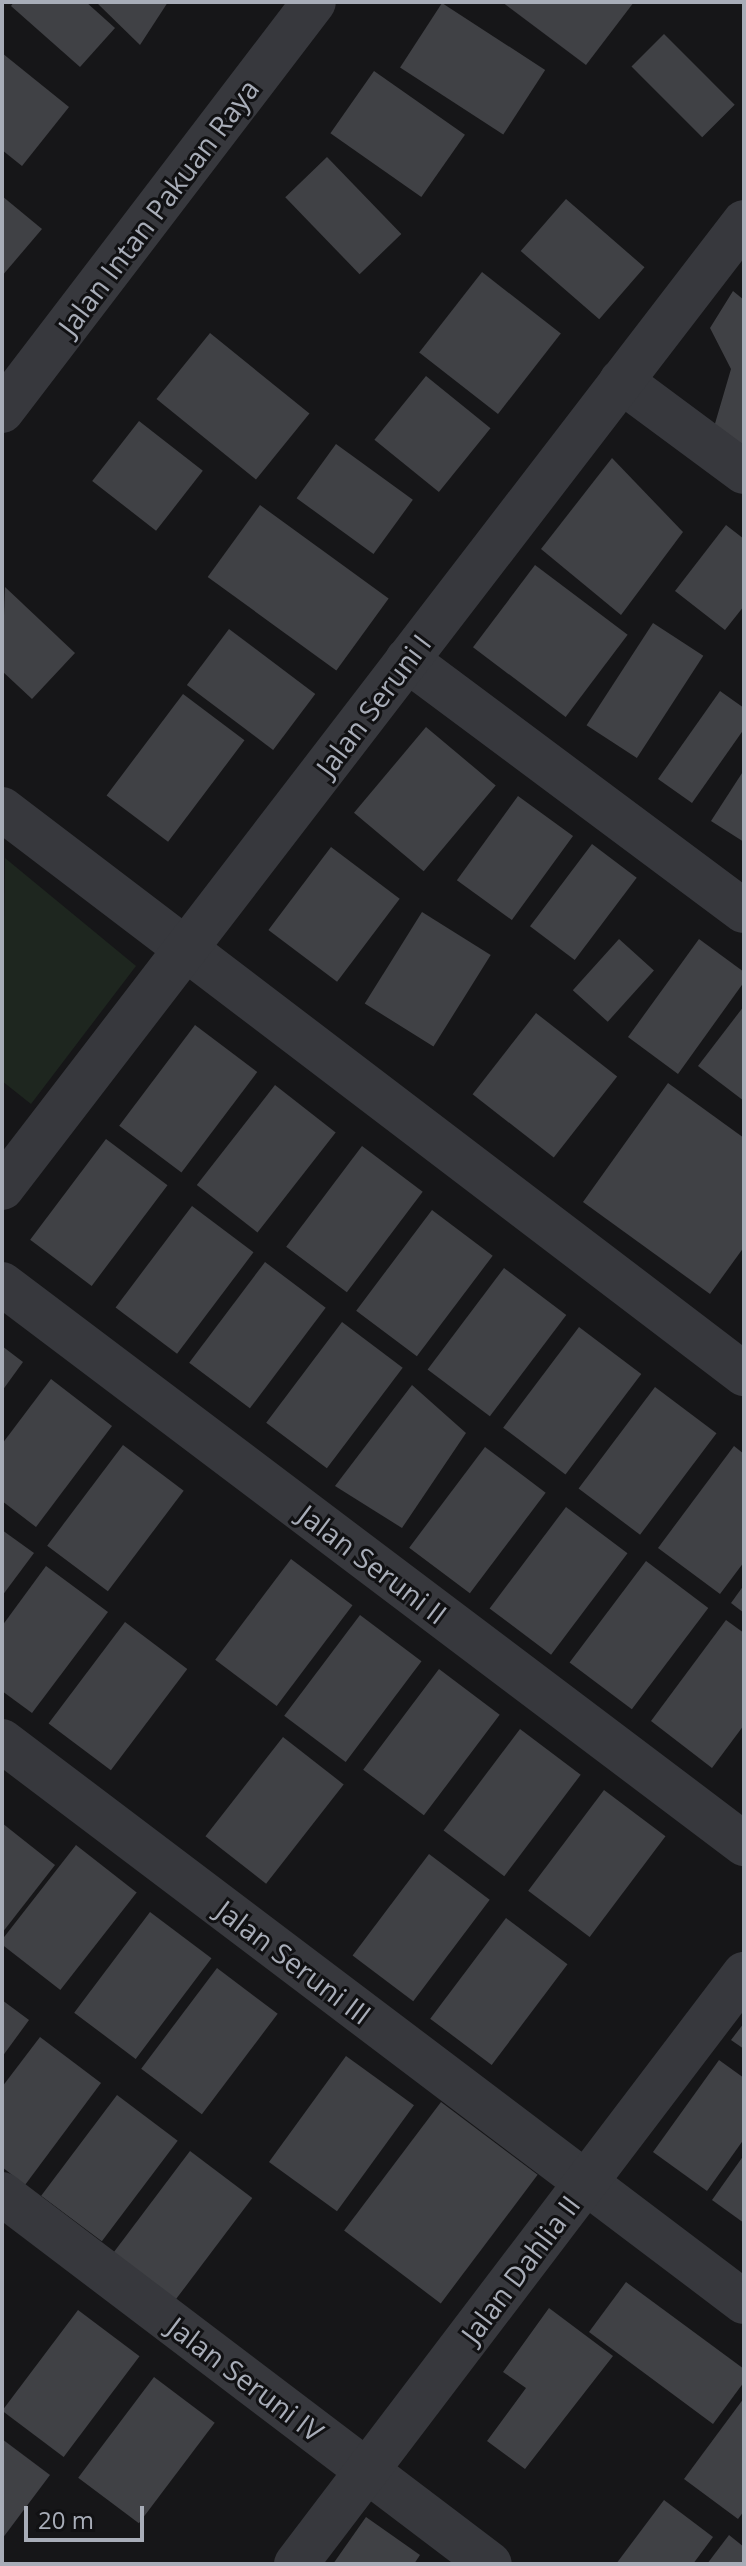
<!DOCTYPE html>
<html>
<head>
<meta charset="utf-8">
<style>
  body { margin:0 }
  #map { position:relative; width:746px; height:2566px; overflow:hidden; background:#161618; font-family:"Open Sans",sans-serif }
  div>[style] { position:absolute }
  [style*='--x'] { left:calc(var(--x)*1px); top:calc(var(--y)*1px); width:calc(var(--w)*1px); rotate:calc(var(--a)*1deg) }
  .green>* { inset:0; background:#1e261f }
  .building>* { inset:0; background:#404145; transform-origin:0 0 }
  .minor>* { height:44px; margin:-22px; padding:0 22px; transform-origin:22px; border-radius:22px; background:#37383d }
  span { translate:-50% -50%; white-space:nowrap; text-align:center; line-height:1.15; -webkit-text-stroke:6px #111113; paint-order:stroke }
  .street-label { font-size:28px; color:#a8adb8 }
  .frame { position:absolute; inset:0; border:4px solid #a8adb8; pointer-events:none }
  .scale { position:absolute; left:24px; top:2506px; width:120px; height:36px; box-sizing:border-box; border:4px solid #a8adb8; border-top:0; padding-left:10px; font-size:24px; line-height:28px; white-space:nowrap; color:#a8adb8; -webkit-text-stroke:6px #111113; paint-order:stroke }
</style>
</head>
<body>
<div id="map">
  <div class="green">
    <div style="clip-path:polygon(5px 858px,136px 966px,31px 1104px,2px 1081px)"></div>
  </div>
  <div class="building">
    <div style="clip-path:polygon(14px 2px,86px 2px,115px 28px,80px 67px,11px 6px)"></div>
    <div style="clip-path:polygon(96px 2px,168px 2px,140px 45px)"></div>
    <div style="clip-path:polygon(502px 2px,634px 2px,586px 65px)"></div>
    <div style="left:442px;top:3px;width:123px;height:77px;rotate:33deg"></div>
    <div style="left:664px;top:34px;width:100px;height:46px;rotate:45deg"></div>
    <div style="clip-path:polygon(2px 53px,69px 107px,22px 166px,2px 150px)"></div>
    <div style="left:374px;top:71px;width:111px;height:76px;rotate:35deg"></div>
    <div style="left:327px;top:157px;width:107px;height:58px;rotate:46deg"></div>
    <div style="clip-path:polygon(2px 196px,42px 229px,2px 276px)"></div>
    <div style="left:566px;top:199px;width:104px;height:69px;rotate:41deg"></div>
    <div style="left:482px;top:272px;width:100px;height:102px;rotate:38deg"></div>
    <div style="clip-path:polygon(733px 291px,744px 300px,744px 445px,714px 427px,731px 369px,710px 328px)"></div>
    <div style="left:210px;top:333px;width:128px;height:85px;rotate:39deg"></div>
    <div style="left:426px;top:376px;width:83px;height:82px;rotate:39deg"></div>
    <div style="left:139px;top:421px;width:81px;height:76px;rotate:38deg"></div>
    <div style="left:336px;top:444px;width:95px;height:67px;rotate:36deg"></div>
    <div style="clip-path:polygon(612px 458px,683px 532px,621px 615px,541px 549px)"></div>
    <div style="left:260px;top:505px;width:159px;height:89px;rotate:36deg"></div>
    <div style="clip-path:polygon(726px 525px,744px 539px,744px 606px,725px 630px,675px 591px)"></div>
    <div style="left:535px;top:565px;width:116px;height:103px;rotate:37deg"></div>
    <div style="clip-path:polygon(5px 587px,75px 653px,32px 699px,2px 671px)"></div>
    <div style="left:653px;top:623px;width:60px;height:122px;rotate:33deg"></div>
    <div style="left:229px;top:629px;width:108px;height:70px;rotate:37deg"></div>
    <div style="clip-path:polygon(720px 691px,744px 708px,744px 729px,692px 803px,658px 779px)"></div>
    <div style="left:183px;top:694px;width:77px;height:127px;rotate:37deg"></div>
    <div style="left:426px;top:727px;width:91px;height:112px;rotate:40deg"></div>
    <div style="clip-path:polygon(744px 770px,744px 842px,711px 821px)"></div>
    <div style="left:518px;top:796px;width:68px;height:104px;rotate:36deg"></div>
    <div style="left:592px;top:844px;width:56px;height:103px;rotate:37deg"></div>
    <div style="left:331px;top:847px;width:86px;height:104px;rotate:37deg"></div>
    <div style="left:422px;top:912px;width:81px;height:108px;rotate:32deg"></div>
    <div style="left:619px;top:939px;width:47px;height:69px;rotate:42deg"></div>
    <div style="clip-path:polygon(699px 939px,744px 972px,744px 982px,678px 1074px,628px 1037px)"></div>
    <div style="clip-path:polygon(744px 1006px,744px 1101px,698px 1066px)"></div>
    <div style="left:536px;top:1013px;width:103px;height:103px;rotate:38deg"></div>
    <div style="left:195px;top:1025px;width:78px;height:126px;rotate:37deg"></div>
    <div style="clip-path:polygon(668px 1083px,744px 1138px,744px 1247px,710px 1294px,583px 1202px)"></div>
    <div style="left:275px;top:1085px;width:77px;height:127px;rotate:38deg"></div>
    <div style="left:106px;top:1139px;width:77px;height:126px;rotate:37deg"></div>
    <div style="left:362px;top:1146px;width:76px;height:126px;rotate:37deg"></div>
    <div style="left:192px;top:1206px;width:77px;height:127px;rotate:37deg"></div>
    <div style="left:432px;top:1210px;width:76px;height:126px;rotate:37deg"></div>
    <div style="left:265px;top:1262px;width:76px;height:126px;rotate:37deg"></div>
    <div style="left:504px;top:1268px;width:78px;height:127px;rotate:37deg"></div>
    <div style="left:342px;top:1322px;width:76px;height:126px;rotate:37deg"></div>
    <div style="left:579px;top:1327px;width:78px;height:126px;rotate:37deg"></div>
    <div style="clip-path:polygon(2px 1346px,23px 1362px,2px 1391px)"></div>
    <div style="clip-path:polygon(51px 1379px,112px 1426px,36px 1527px,2px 1501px,2px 1444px)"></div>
    <div style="clip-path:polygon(412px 1385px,466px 1433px,402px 1528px,335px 1486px)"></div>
    <div style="left:655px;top:1387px;width:77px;height:127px;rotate:37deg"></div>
    <div style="left:123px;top:1445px;width:76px;height:126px;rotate:37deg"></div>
    <div style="clip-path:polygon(734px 1446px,744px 1454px,744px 1562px,720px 1594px,658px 1548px)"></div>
    <div style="left:485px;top:1447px;width:76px;height:126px;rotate:37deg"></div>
    <div style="left:566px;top:1507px;width:77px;height:127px;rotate:37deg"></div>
    <div style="clip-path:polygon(2px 1530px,34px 1553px,2px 1596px)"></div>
    <div style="left:291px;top:1559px;width:77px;height:126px;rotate:37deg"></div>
    <div style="left:646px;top:1561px;width:78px;height:127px;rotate:37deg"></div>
    <div style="clip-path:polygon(46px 1566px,108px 1612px,32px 1713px,2px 1691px,2px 1626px)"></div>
    <div style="clip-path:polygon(744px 1585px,744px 1613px,731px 1603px)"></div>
    <div style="left:360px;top:1615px;width:77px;height:126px;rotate:37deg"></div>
    <div style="clip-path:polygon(726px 1620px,744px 1633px,744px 1725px,712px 1768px,651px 1721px)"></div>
    <div style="left:125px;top:1622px;width:78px;height:127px;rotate:37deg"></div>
    <div style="left:439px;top:1669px;width:76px;height:126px;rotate:37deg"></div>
    <div style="left:520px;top:1729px;width:76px;height:127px;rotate:37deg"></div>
    <div style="left:283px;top:1737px;width:77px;height:126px;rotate:38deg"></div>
    <div style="left:604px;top:1790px;width:77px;height:126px;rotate:37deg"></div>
    <div style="clip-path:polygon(2px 1823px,55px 1865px,2px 1933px)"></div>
    <div style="left:76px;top:1845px;width:77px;height:124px;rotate:38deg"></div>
    <div style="left:429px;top:1854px;width:76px;height:127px;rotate:37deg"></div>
    <div style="left:150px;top:1912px;width:77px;height:126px;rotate:37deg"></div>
    <div style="left:506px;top:1918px;width:77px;height:126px;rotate:37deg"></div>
    <div style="left:217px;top:1968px;width:76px;height:126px;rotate:37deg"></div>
    <div style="clip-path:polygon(2px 2000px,29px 2020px,2px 2057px)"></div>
    <div style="clip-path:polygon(744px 2023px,744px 2049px,731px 2040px)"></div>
    <div style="clip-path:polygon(40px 2037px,101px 2083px,25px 2185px,2px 2167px,2px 2087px)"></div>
    <div style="left:346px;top:2056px;width:84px;height:131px;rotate:36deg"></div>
    <div style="clip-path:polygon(719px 2060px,744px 2078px,744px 2139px,707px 2191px,653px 2152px)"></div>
    <div style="left:117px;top:2095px;width:76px;height:126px;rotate:37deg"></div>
    <div style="left:441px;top:2102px;width:121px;height:161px;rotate:37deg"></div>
    <div style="left:190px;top:2151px;width:78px;height:127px;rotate:37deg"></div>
    <div style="clip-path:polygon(744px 2155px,744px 2223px,712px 2200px)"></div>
    <div style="clip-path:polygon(626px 2282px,744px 2369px,744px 2382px,713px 2424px,589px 2332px)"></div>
    <div style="clip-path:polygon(549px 2308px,613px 2356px,525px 2469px,487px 2441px,526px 2388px,503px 2372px)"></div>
    <div style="left:78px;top:2310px;width:77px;height:126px;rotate:37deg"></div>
    <div style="left:154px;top:2377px;width:76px;height:126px;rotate:37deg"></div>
    <div style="clip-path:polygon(744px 2398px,744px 2511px,738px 2519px,684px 2479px)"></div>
    <div style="clip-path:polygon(2px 2439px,50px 2475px,2px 2539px)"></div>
    <div style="clip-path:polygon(664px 2500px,713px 2537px,693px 2564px,616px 2564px)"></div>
    <div style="clip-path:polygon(366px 2517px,420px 2555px,414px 2564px,333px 2564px)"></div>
    <div style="clip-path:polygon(729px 2535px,744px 2547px,744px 2564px,707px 2564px)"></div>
  </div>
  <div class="minor">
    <div style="--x:621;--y:381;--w:153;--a:36.5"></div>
    <div style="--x:2;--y:411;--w:514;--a:-52.66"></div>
    <div style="--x:407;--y:660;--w:420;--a:36.7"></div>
    <div style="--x:2;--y:809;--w:933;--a:37.29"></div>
    <div style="--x:2;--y:1188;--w:1218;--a:-52.47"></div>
    <div style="--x:2;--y:1284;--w:930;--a:37.04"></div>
    <div style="--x:2;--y:1741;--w:930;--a:37.09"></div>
    <div style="--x:2;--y:2194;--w:612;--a:37.17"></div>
    <div style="--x:296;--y:2564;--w:741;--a:-52.79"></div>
  </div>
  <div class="street-label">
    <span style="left:158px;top:207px;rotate:-53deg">Jalan Intan Pakuan Raya</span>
    <span style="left:373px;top:705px;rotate:-53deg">Jalan Seruni I</span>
    <span style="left:373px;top:1564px;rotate:37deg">Jalan Seruni II</span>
    <span style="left:294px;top:1962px;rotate:37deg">Jalan Seruni III</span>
    <span style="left:520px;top:2269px;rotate:-53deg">Jalan Dahlia II</span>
    <span style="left:246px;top:2379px;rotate:37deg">Jalan Seruni IV</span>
  </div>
  <div class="frame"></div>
  <div class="scale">20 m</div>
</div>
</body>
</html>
